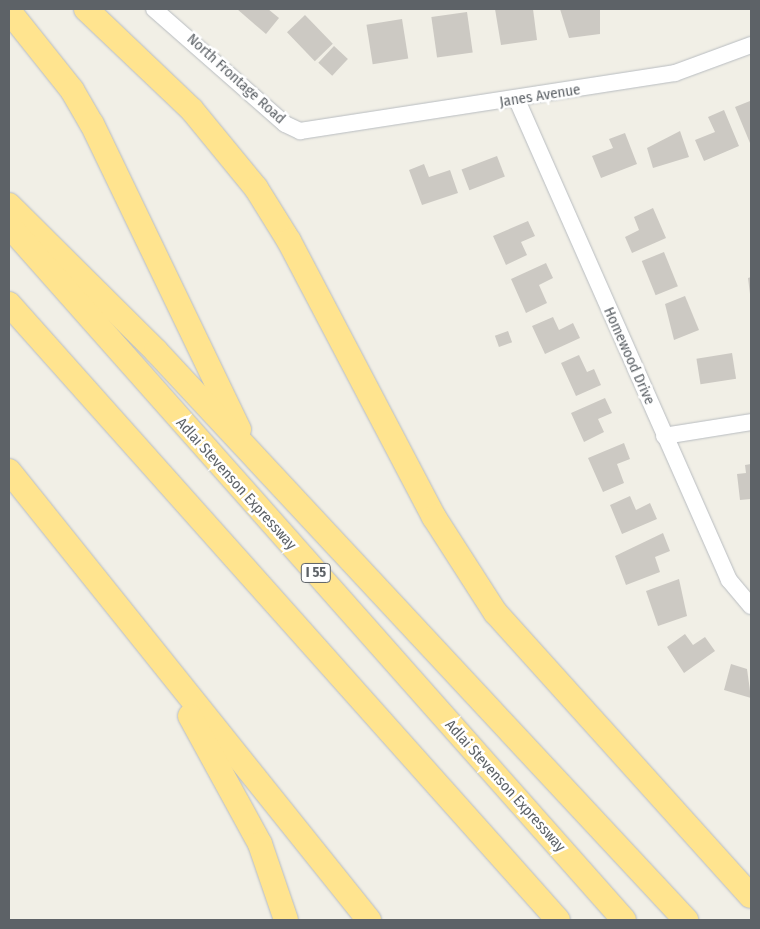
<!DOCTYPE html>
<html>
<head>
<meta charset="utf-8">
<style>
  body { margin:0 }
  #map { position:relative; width:760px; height:929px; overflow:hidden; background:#f1efe6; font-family:"Fira Sans Condensed",sans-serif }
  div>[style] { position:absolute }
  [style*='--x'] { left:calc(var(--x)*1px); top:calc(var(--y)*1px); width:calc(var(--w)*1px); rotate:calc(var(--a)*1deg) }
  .building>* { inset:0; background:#ccc9c3; transform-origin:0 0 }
  .roads { filter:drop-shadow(0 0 1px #b8bcc0) drop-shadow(0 0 1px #b8bcc0) }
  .minor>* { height:16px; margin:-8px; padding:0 8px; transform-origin:8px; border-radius:8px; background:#fff }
  .highway>* { height:24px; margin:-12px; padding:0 12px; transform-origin:12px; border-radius:12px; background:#ffe48f }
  span { translate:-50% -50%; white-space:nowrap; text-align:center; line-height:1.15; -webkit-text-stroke:5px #fff; paint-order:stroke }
  .shield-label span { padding:1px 4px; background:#fff; border:1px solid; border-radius:4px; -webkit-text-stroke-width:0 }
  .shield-label { font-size:14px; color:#5d6267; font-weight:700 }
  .street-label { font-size:15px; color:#5d6267 }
  .frame { position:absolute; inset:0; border:10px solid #5d6267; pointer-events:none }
</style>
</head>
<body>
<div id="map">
  <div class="building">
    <div style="clip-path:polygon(237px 9px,268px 9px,279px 18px,266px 34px)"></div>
    <div style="clip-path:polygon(495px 9px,533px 9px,537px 40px,501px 45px)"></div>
    <div style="clip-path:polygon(560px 9px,600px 9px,600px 34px,569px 38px)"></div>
    <div style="left:467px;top:12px;width:41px;height:36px;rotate:82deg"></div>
    <div style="left:305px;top:15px;width:40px;height:25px;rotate:46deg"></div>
    <div style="left:402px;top:19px;width:40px;height:36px;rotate:81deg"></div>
    <div style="left:334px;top:46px;width:19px;height:23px;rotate:43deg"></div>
    <div style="clip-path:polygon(750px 101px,751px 143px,750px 143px,735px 107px)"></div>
    <div style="clip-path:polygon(724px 110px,739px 146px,704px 161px,695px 140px,715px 132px,708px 117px)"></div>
    <div style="clip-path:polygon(680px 131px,689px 157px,653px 168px,647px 148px)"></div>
    <div style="clip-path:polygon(625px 133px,637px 164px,601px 178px,592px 156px,613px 148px,609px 139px)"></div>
    <div style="left:497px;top:156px;width:22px;height:38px;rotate:69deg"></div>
    <div style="clip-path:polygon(424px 164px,429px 177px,450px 170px,458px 193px,422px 205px,409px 170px)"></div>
    <div style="clip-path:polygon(653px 208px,666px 238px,632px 253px,625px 237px,639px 230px,634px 217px)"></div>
    <div style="clip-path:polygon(528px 221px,535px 236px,521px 242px,527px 255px,506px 265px,493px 236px)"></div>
    <div style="left:664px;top:252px;width:37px;height:24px;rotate:68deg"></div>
    <div style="clip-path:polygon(546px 263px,553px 278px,539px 285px,547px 303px,526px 313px,511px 279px)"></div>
    <div style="clip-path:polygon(751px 277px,751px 294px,750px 294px,748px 278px)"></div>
    <div style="clip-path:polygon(685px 296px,699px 330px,674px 340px,665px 304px)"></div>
    <div style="clip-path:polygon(553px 317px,559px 330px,573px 323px,580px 338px,545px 354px,532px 326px)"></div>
    <div style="left:508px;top:331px;width:12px;height:14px;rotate:70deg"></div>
    <div style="left:732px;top:353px;width:26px;height:36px;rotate:81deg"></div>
    <div style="clip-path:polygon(579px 355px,587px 372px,594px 369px,601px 385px,576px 396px,561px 363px)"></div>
    <div style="clip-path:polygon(605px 398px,612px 413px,598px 419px,604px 432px,584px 442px,571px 413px)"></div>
    <div style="clip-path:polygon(624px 443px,630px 459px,617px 464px,624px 483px,603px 492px,588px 458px)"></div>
    <div style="clip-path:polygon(751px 464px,751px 499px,740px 500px,737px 474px,746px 473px,745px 465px)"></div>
    <div style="clip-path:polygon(630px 496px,636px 510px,650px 503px,657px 519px,622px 534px,610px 505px)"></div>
    <div style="clip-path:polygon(663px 533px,670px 551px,655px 557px,660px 572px,626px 585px,615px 556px)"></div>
    <div style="clip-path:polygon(679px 579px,687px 616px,658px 626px,646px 591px)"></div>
    <div style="clip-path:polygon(685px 634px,693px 645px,705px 637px,715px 651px,684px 673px,667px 647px)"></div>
    <div style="clip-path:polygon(731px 664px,747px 669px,751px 698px,724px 690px)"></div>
  </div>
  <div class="roads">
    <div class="minor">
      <div style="--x:154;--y:9;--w:174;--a:41.3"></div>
      <div style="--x:285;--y:124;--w:17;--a:25"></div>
      <div style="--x:300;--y:131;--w:379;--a:-8.8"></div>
      <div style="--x:675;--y:73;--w:81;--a:-20.2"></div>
      <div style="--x:517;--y:100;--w:525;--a:66.17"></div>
      <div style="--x:729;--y:580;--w:34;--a:50"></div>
      <div style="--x:664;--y:436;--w:88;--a:-9.1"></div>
    </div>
    <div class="highway">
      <div style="--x:86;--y:9;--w:146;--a:43.6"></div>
      <div style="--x:192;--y:110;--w:101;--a:50.6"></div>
      <div style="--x:256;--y:188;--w:62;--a:58.1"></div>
      <div style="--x:289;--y:241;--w:312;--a:62.3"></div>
      <div style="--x:434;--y:517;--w:113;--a:57.3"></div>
      <div style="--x:495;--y:612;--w:382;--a:48"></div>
      <div style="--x:9;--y:11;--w:101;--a:51.4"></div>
      <div style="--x:72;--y:90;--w:39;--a:60"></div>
      <div style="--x:92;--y:124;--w:339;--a:64.3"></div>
      <div style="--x:9;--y:205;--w:207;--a:44.8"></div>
      <div style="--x:156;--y:351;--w:778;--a:47.03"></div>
      <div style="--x:12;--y:229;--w:923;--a:48.47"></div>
      <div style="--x:9;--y:304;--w:825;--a:48.29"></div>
      <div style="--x:9;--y:471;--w:576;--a:51.28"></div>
      <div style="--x:190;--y:716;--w:146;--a:61.3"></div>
      <div style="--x:260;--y:844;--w:80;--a:71.1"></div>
    </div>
  </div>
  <div class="shield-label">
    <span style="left:316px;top:573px">I 55</span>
  </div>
  <div class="street-label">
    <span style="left:236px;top:79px;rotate:42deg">North Frontage Road</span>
    <span style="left:540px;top:96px;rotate:-9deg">Janes Avenue</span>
    <span style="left:629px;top:356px;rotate:66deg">Homewood Drive</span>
    <span style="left:236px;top:484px;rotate:48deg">Adlai Stevenson Expressway</span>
    <span style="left:505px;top:786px;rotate:48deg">Adlai Stevenson Expressway</span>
  </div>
  <div class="frame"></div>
</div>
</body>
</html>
